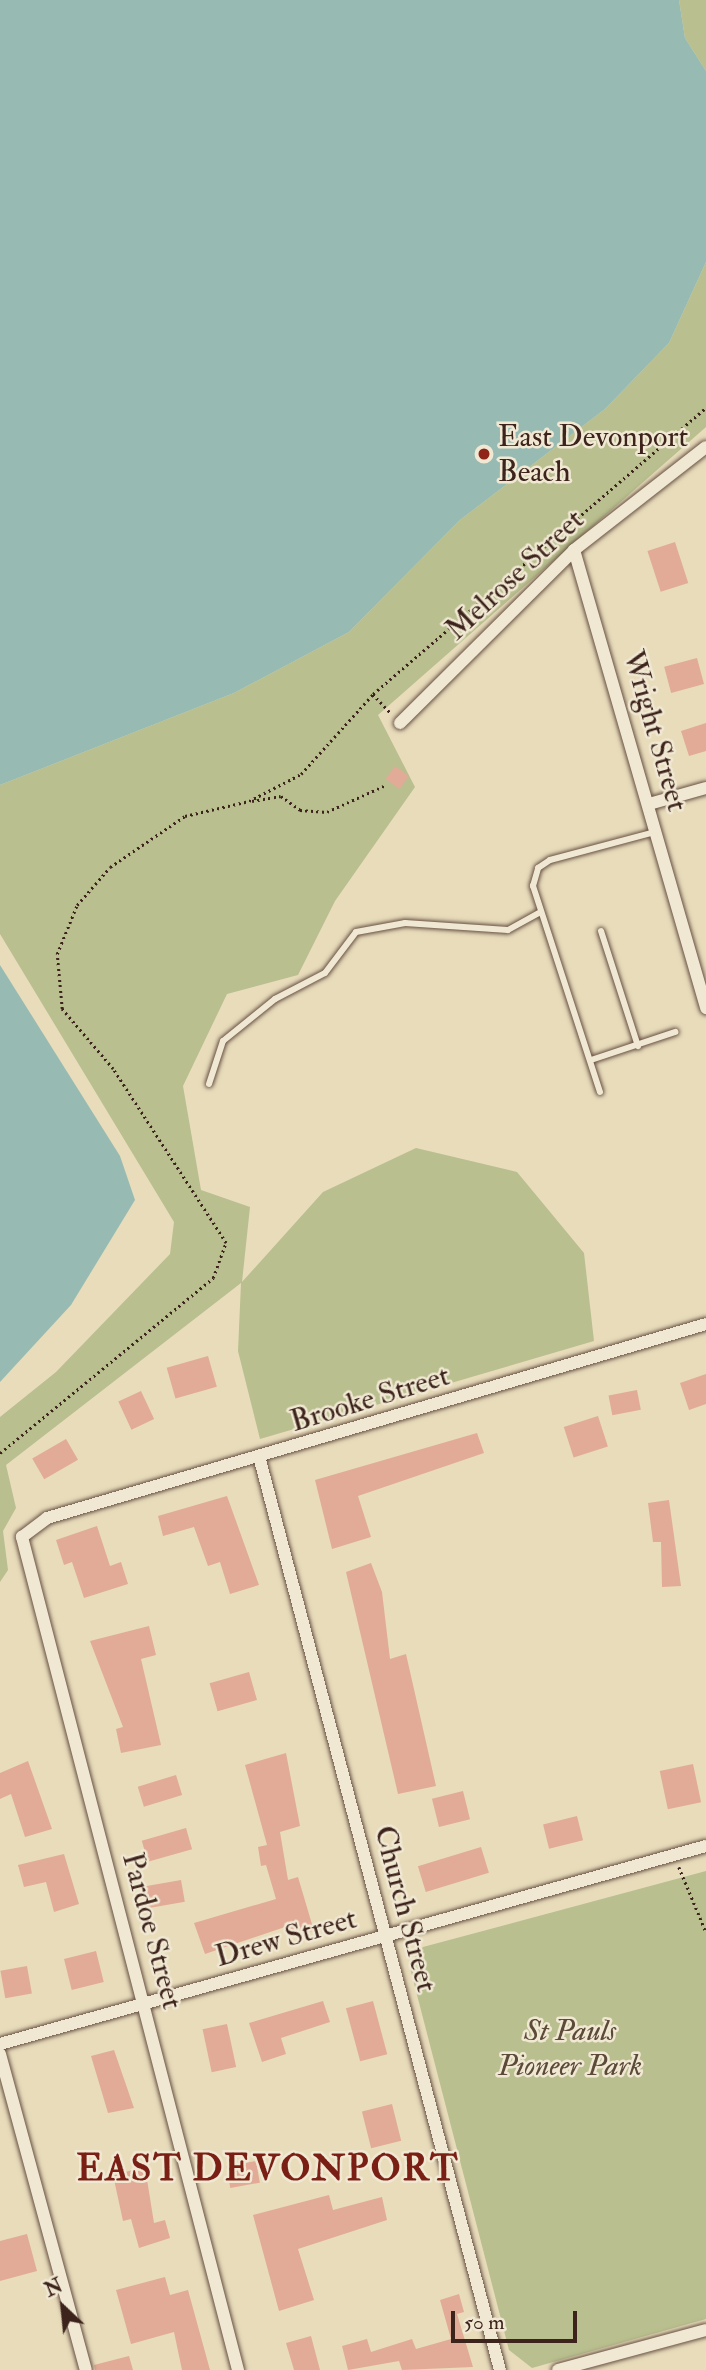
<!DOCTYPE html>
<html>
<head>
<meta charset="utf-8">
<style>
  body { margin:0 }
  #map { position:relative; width:706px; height:2370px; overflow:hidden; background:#e8dcbb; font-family:"IM FELL Double Pica",serif }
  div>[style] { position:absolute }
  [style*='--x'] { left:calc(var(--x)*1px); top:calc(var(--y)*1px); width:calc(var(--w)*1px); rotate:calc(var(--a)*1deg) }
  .green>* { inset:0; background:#b9bf8e }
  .water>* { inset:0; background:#97bbb3 }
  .building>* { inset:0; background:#e1ab98; transform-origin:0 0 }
  .path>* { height:2.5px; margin-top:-1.25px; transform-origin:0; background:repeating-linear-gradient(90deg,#3c231b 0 2px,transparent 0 5.5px) }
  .roads { filter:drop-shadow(0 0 2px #675143) drop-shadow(0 0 2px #675143) }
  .service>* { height:6px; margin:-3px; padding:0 3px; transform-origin:3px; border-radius:3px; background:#f0e8d3 }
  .minor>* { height:12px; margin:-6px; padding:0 6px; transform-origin:6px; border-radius:6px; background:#f0e8d3 }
  .dots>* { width:19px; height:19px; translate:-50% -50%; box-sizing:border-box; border:4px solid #f0e8d3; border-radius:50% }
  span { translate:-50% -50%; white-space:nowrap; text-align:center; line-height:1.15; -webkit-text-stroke:5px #f0e8d3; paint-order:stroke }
  .poi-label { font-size:30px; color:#3c231b }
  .left { translate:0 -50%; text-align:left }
  .street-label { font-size:30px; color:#3c231b }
  .park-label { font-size:30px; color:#5b4a38; font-style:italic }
  .district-label { font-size:37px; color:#7a1f14; font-weight:700; letter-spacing:2px }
  .north { position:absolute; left:28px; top:2272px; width:70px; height:70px; -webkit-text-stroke:5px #f0e8d3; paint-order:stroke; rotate:334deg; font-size:19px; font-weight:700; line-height:28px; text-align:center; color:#3c231b }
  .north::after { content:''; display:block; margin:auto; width:24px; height:32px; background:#3c231b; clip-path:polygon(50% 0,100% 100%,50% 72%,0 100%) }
  .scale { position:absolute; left:451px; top:2311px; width:126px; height:32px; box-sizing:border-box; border:4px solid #3c231b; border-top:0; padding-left:9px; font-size:21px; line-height:24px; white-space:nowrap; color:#3c231b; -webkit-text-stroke:5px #f0e8d3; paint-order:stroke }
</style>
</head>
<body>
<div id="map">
  <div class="green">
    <div style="clip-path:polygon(679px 0,706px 0,706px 71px,685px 38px)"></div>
    <div style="clip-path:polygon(706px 262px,706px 427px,378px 715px,415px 787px,335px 901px,298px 975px,227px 994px,183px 1086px,201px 1190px,250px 1207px,242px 1282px,323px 1192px,416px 1148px,517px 1172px,584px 1253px,594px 1341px,260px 1439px,238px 1351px,241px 1283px,6px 1465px,16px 1508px,3px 1531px,8px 1570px,0 1582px,0 1417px,56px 1372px,170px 1254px,174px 1222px,0 934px,0 785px,234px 693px,349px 632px,460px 520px,605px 409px,669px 343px)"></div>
    <div style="clip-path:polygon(706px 1871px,706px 2319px,532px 2368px,509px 2350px,409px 1964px,423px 1947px)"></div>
  </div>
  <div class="water">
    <div style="clip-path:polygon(0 0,679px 0,685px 38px,706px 71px,706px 262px,669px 343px,605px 409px,460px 520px,349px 632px,234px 693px,0 785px)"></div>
    <div style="clip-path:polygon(0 965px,120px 1156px,135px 1200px,71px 1305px,0 1382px)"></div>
  </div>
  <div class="building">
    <div style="left:675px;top:542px;width:43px;height:29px;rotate:72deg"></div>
    <div style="left:697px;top:658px;width:27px;height:34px;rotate:75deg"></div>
    <div style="clip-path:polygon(706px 723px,706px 751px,689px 756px,681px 731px)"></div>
    <div style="left:395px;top:766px;width:17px;height:16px;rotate:36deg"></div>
    <div style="left:208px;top:1356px;width:32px;height:43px;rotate:74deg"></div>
    <div style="clip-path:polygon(706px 1374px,706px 1404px,689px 1410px,680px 1383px)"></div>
    <div style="left:637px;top:1390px;width:20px;height:29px;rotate:79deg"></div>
    <div style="left:141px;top:1391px;width:31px;height:25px;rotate:65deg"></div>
    <div style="left:598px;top:1416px;width:32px;height:36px;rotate:72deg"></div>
    <div style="clip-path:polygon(477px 1433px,484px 1453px,358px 1496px,371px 1537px,332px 1549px,315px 1480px)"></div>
    <div style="left:66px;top:1439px;width:24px;height:39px;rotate:60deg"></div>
    <div style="clip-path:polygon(227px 1496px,259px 1585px,230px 1594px,220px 1562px,208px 1566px,194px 1527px,163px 1536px,158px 1516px)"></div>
    <div style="clip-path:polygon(669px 1500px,681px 1586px,662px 1587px,661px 1542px,653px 1542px,648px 1503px)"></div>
    <div style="clip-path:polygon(97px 1526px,110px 1566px,121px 1562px,128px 1584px,84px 1598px,72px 1562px,64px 1565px,56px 1540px)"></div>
    <div style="clip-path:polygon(371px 1563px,382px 1592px,390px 1659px,406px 1654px,436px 1786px,398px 1794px,346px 1572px)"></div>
    <div style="clip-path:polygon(149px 1626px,156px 1655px,141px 1659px,161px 1745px,121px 1753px,116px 1729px,123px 1727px,90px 1641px)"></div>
    <div style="left:249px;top:1672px;width:29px;height:41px;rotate:74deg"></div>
    <div style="clip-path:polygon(286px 1753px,300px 1826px,280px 1832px,288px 1880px,298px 1877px,314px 1931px,288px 1938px,285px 1927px,205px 1954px,194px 1923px,276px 1899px,266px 1865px,261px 1866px,258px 1847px,267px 1845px,245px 1765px)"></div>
    <div style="clip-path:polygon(28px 1761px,52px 1829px,25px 1837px,11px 1794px,0 1799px,0 1773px)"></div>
    <div style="left:693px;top:1764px;width:39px;height:34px;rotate:78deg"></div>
    <div style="left:176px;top:1775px;width:21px;height:40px;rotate:73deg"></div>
    <div style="left:463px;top:1791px;width:29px;height:32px;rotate:76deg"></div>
    <div style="left:577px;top:1816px;width:25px;height:35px;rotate:76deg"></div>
    <div style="left:186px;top:1828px;width:22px;height:46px;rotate:74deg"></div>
    <div style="left:481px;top:1847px;width:27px;height:66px;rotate:73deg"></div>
    <div style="clip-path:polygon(64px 1854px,79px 1904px,54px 1912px,46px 1882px,24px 1887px,18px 1865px)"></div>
    <div style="left:181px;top:1880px;width:22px;height:39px;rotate:80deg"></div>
    <div style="left:96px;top:1951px;width:32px;height:33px;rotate:76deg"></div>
    <div style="left:27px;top:1966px;width:28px;height:27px;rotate:80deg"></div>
    <div style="clip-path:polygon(323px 2001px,330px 2022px,281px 2038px,286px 2054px,262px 2062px,249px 2023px)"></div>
    <div style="left:373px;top:2001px;width:55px;height:28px;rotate:75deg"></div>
    <div style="left:227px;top:2024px;width:44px;height:25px;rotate:78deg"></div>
    <div style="clip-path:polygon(114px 2050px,134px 2108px,108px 2113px,91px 2056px)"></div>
    <div style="left:392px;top:2104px;width:38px;height:31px;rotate:76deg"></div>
    <div style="left:256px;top:2161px;width:22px;height:30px;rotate:80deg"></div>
    <div style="clip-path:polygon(145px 2167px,154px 2223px,165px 2220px,170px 2238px,139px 2248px,131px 2219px,123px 2221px,113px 2175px)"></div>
    <div style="clip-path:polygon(329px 2195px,333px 2210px,382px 2197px,387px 2220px,298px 2249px,314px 2300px,279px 2311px,253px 2215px)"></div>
    <div style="clip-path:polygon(27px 2234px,37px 2271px,0 2281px,0 2241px)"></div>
    <div style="clip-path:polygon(165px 2277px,170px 2295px,188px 2290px,210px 2370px,182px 2370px,174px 2332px,131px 2344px,116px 2290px)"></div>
    <div style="clip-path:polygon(459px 2294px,464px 2312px,457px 2314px,473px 2367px,402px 2370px,399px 2361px,348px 2370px,342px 2346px,367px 2339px,371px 2352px,412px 2339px,416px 2349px,451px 2339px,440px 2300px)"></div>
    <div style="clip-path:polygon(311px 2336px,320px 2370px,294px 2370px,286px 2343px)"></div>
    <div style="clip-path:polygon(129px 2356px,133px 2370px,95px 2370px,94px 2365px)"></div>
  </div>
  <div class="path">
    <div style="--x:373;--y:694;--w:25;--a:47"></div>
    <div style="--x:252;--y:801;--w:29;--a:-10"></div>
    <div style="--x:281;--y:796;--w:24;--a:36"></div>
    <div style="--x:300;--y:810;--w:27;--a:4"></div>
    <div style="--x:327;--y:812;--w:65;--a:-24.6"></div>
    <div style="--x:0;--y:1453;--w:276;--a:-39.4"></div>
    <div style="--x:213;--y:1278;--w:37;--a:-70"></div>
    <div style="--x:226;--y:1243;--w:207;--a:-123"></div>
    <div style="--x:113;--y:1069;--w:79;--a:-130.4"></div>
    <div style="--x:62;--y:1009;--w:55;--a:-95.2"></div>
    <div style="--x:57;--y:954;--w:53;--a:-67.8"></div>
    <div style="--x:77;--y:905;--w:50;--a:-49"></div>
    <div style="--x:110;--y:867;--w:91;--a:-34.2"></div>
    <div style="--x:185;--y:816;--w:66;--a:-13.2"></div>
    <div style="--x:249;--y:801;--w:59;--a:-27.4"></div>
    <div style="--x:301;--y:774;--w:108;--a:-48"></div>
    <div style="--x:373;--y:694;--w:439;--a:-40.7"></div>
    <div style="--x:679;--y:1867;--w:70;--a:67.4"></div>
  </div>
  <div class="roads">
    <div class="service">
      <div style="--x:601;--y:931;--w:121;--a:72.2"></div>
      <div style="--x:591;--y:1060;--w:89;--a:-18.4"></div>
      <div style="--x:209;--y:1084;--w:45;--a:-72"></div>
      <div style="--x:223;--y:1041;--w:67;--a:-38.9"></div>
      <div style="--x:275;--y:999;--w:56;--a:-27.5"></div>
      <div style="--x:325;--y:973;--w:51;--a:-52.9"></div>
      <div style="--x:356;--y:932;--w:50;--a:-10.4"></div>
      <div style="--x:405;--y:923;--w:103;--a:3.9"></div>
      <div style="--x:508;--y:930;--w:37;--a:-29"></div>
      <div style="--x:600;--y:1092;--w:217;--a:-108"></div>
      <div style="--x:533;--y:886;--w:19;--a:-74"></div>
      <div style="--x:538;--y:868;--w:14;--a:-34"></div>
      <div style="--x:550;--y:860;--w:109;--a:-14.9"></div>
    </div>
    <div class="minor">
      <div style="--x:574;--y:550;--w:477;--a:73.9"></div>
      <div style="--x:400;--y:723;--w:245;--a:-44.8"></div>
      <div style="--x:574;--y:550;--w:167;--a:-38"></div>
      <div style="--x:649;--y:804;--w:59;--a:-15.7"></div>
      <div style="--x:260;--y:1460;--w:941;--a:75.23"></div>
      <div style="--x:0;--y:2044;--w:733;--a:-15.67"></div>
      <div style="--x:0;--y:2054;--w:327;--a:74.8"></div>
      <div style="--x:238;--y:2370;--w:861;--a:-104.54"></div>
      <div style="--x:22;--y:1537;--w:31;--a:-37"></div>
      <div style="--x:47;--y:1518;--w:687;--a:-16.4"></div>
      <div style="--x:558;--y:2370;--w:153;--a:-15.1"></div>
    </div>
  </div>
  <div class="dots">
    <div style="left:484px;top:454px;background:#8f2418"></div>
  </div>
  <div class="poi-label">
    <span class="left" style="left:498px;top:454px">East Devonport<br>Beach</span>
  </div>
  <div class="street-label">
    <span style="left:515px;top:575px;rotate:-43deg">Melrose Street</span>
    <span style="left:655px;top:731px;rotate:74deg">Wright Street</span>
    <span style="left:370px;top:1399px;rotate:-17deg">Brooke Street</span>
    <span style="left:405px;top:1909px;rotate:75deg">Church Street</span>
    <span style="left:152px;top:1931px;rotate:75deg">Pardoe Street</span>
    <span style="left:286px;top:1938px;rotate:-16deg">Drew Street</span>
  </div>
  <div class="park-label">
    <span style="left:570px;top:2048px">St Pauls<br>Pioneer Park</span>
  </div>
  <div class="district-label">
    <span style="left:268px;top:2169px">EAST DEVONPORT</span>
  </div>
  <div class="north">N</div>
  <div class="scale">50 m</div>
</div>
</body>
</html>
